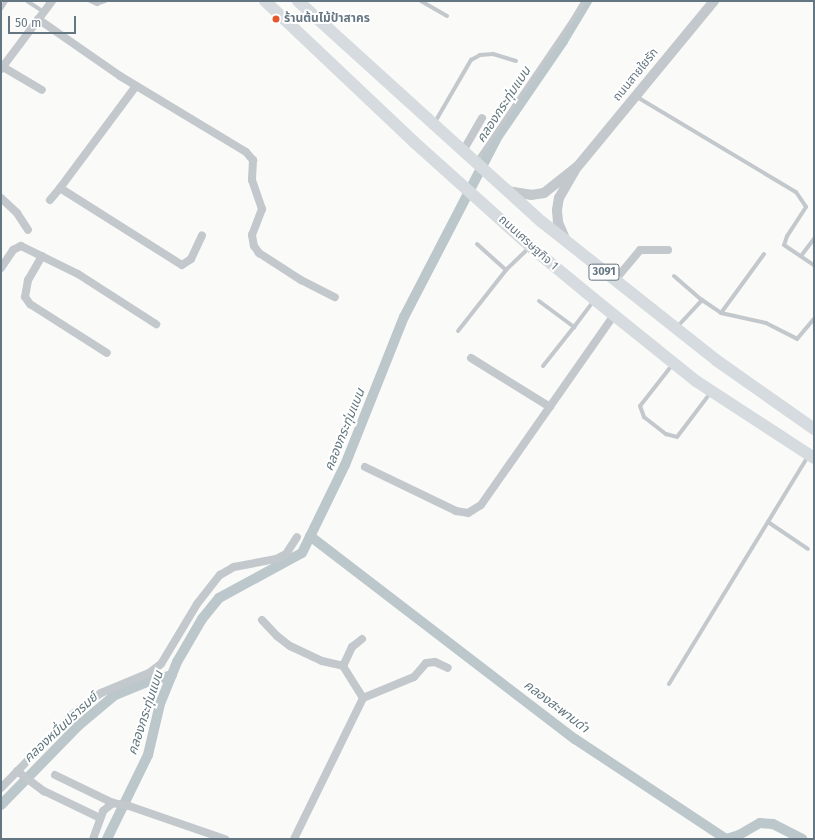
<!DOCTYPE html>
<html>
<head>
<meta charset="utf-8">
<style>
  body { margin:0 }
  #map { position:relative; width:815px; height:840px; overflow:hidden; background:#fafaf8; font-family:"Fira Sans","Noto Sans Thai",sans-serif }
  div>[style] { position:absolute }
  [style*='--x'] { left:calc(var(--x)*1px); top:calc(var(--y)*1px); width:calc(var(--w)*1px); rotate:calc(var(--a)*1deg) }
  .canal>* { height:10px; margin:-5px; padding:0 5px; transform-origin:5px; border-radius:5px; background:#bbc7cb }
  .service>* { height:4px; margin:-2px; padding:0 2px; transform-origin:2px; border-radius:2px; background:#c3c8cc }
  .minor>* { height:8px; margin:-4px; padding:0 4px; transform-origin:4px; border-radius:4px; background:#c3c8cc }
  .tertiary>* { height:10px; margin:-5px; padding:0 5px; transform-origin:5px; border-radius:5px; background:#c3c8cc }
  .primary>* { height:12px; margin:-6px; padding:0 6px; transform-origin:6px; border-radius:6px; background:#d6dbdf }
  .dots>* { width:11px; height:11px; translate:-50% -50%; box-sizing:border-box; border:2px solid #fff; border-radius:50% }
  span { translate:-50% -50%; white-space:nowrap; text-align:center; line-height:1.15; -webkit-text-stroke:4px #fff; paint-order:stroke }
  .shield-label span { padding:1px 3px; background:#fff; border:1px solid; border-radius:3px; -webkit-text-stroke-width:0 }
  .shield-label { font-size:11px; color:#657683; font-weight:700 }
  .poi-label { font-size:12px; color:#657683; font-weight:700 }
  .left { translate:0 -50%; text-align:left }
  .street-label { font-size:12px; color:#657683 }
  .water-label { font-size:13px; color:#60757c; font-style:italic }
  .frame { position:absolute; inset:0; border:2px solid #657683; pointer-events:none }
  .scale { position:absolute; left:8px; top:16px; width:68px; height:18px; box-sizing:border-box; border:2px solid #657683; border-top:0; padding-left:5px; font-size:12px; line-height:14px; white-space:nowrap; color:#657683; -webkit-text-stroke:3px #fff; paint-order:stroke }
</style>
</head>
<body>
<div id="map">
  <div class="canal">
    <div style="--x:310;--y:536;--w:334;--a:37.5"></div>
    <div style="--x:575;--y:739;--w:181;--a:33.5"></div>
    <div style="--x:726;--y:839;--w:14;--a:-17"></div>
    <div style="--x:739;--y:835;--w:24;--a:-30"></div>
    <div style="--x:760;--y:823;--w:13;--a:4"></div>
    <div style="--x:773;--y:824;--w:33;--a:27"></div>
    <div style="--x:1;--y:805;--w:110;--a:-45.7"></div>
    <div style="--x:78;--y:726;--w:48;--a:-40"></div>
    <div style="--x:115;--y:695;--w:31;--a:-22"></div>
    <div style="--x:144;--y:683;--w:29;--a:-16"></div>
    <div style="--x:107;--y:839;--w:93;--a:-64"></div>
    <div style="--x:148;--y:755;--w:52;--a:-76.8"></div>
    <div style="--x:160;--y:704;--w:45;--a:-68"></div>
    <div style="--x:177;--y:662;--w:50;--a:-59.8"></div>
    <div style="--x:202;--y:619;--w:27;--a:-51"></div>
    <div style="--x:219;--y:598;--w:94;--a:-28.5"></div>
    <div style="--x:302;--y:553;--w:98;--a:-64"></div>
    <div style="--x:345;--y:465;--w:159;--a:-68.3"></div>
    <div style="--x:404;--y:317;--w:204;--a:-62.6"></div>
    <div style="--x:498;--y:136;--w:115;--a:-55.6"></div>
    <div style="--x:563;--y:41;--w:47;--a:-59"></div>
  </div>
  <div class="service">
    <div style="--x:27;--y:1;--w:20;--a:33"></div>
    <div style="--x:90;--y:1;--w:8;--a:23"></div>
    <div style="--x:97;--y:4;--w:9;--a:-21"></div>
    <div style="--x:421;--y:1;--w:30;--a:30"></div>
    <div style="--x:1;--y:9;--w:9;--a:-58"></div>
    <div style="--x:637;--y:97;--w:185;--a:30.9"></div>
    <div style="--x:796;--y:192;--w:18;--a:56"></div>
    <div style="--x:806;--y:207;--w:35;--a:123"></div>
    <div style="--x:787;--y:236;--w:9;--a:108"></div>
    <div style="--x:784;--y:245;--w:36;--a:34"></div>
    <div style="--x:435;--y:122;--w:72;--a:-59.9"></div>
    <div style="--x:471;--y:60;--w:10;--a:-29"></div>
    <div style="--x:480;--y:55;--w:13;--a:-4"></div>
    <div style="--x:493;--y:54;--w:24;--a:17"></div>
    <div style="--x:477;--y:160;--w:192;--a:-55.8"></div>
    <div style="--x:477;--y:244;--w:39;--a:42"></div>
    <div style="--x:801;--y:256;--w:21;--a:-53"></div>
    <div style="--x:674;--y:276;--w:37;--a:41"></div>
    <div style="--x:539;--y:301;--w:44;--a:36.6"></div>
    <div style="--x:574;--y:327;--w:34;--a:-53"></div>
    <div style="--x:721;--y:313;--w:73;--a:-53.9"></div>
    <div style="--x:677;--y:327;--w:37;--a:-47"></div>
    <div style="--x:702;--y:300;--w:23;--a:34"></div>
    <div style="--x:721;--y:313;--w:46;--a:12.5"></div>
    <div style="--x:766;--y:323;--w:35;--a:27"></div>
    <div style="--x:797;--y:339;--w:26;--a:-50"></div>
    <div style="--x:458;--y:331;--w:78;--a:-51.8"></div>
    <div style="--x:506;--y:270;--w:32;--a:-44"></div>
    <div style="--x:673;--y:364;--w:53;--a:128.2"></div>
    <div style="--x:640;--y:406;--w:12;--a:70"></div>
    <div style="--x:644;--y:417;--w:28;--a:38"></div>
    <div style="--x:666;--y:434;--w:11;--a:15"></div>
    <div style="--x:677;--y:437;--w:56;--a:-52.9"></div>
    <div style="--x:543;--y:366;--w:50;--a:-51.5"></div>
    <div style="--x:768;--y:522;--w:48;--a:34"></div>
    <div style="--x:669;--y:684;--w:268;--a:-58.6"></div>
  </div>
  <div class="minor">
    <div style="--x:38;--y:19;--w:100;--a:34.8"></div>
    <div style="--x:120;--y:76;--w:147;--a:31.1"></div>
    <div style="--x:246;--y:152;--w:11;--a:49"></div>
    <div style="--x:253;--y:160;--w:20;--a:93"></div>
    <div style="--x:252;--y:180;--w:31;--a:71"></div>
    <div style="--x:262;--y:209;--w:28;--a:111"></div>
    <div style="--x:252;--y:235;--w:11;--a:80"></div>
    <div style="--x:254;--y:246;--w:9;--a:54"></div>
    <div style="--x:259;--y:253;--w:50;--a:32.7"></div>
    <div style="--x:301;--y:280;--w:38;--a:27"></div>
    <div style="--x:3;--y:67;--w:45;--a:30.5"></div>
    <div style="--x:1;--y:69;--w:85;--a:-53.1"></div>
    <div style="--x:136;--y:86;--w:127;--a:126.7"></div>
    <div style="--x:60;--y:188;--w:144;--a:32.3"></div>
    <div style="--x:182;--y:265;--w:11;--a:-34"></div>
    <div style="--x:191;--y:259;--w:26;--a:-65"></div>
    <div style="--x:463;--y:151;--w:38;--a:-60"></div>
    <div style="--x:1;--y:198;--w:22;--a:43"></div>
    <div style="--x:17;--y:213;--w:20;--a:57"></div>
    <div style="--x:50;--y:200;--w:16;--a:-50"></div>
    <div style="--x:42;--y:256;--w:28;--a:120"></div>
    <div style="--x:28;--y:280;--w:17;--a:100"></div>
    <div style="--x:25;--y:297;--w:9;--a:54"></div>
    <div style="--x:30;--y:304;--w:91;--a:32.5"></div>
    <div style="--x:1;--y:268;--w:22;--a:-56"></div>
    <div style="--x:13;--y:250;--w:9;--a:-27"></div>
    <div style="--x:21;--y:246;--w:64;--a:26.2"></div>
    <div style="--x:78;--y:274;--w:93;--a:32.7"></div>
    <div style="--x:615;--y:280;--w:39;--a:-50"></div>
    <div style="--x:640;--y:250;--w:28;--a:0"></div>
    <div style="--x:471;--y:358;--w:93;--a:31.8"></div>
    <div style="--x:365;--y:467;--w:101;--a:25.8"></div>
    <div style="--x:456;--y:511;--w:12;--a:9"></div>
    <div style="--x:468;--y:513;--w:15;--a:-32"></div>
    <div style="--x:481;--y:505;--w:232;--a:-55"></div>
    <div style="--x:262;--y:620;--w:22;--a:47"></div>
    <div style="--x:277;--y:636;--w:16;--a:38"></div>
    <div style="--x:290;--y:646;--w:35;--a:25"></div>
    <div style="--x:322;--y:661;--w:22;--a:13"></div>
    <div style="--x:362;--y:639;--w:13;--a:141"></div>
    <div style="--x:352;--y:647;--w:21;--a:115"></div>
    <div style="--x:343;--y:666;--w:38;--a:58"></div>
    <div style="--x:17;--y:771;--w:34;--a:37"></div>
    <div style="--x:44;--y:791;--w:62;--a:25.7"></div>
    <div style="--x:55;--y:775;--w:64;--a:25.8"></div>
    <div style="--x:1;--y:788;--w:103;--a:-45.8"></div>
    <div style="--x:73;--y:714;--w:35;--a:-37"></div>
    <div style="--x:101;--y:693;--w:52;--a:-22.6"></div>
    <div style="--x:149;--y:673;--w:15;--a:-37"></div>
    <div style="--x:161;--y:664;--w:70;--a:-59"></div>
    <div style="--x:197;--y:604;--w:37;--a:-52"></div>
    <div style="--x:220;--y:575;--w:16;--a:-30"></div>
    <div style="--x:234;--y:567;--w:43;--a:-10.8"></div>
    <div style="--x:276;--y:559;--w:11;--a:-27"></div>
    <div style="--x:286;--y:554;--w:20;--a:-57"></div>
    <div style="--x:93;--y:839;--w:30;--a:-70"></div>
    <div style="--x:103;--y:811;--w:13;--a:-39"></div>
    <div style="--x:113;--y:803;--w:16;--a:11"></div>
    <div style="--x:129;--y:806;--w:102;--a:19"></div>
    <div style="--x:294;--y:839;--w:157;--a:-63.9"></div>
    <div style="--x:363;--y:698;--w:55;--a:-22.4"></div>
    <div style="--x:414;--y:677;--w:18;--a:-49"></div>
    <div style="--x:426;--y:663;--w:9;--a:-6"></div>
    <div style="--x:435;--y:662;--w:14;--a:25"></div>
  </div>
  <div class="tertiary">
    <div style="--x:507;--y:191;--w:24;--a:9"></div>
    <div style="--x:531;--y:195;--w:13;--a:-9"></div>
    <div style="--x:544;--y:193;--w:43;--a:-38.5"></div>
    <div style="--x:578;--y:166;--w:214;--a:-50.5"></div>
    <div style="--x:566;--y:241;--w:21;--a:-113"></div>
    <div style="--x:558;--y:222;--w:12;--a:-95"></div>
    <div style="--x:557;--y:210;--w:12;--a:-81"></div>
    <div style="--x:559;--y:198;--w:34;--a:-60"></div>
  </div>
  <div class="primary">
    <div style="--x:265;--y:1;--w:205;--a:43.4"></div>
    <div style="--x:414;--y:142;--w:157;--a:41.9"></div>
    <div style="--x:531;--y:247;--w:82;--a:39.5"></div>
    <div style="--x:594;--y:299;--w:131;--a:38.8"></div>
    <div style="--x:696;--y:381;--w:141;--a:33.1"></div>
    <div style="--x:298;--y:1;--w:329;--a:42.2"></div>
    <div style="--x:542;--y:222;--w:222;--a:38.4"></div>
    <div style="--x:716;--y:360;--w:120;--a:35.1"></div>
  </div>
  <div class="dots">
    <div style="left:276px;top:19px;background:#e4572e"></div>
  </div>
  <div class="shield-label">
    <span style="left:604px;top:272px">3091</span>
  </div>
  <div class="poi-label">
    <span class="left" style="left:284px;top:19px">ร้านต้นไม้ป้าสาคร</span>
  </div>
  <div class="street-label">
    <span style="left:636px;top:75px;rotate:-51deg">ถนนสายใยรัก</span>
    <span style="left:528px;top:243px;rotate:42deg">ถนนเศรษฐกิจ 1</span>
  </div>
  <div class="water-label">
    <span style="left:504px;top:105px;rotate:-57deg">คลองกระทุ่มแบน</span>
    <span style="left:345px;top:430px;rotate:-68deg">คลองกระทุ่มแบน</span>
    <span style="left:556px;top:707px;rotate:37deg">คลองสะพานดำ</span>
    <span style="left:146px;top:713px;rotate:-72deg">คลองกระทุ่มแบน</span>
    <span style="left:61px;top:728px;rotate:-43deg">คลองหมื่นปรารมย์</span>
  </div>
  <div class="frame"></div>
  <div class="scale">50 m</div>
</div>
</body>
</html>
